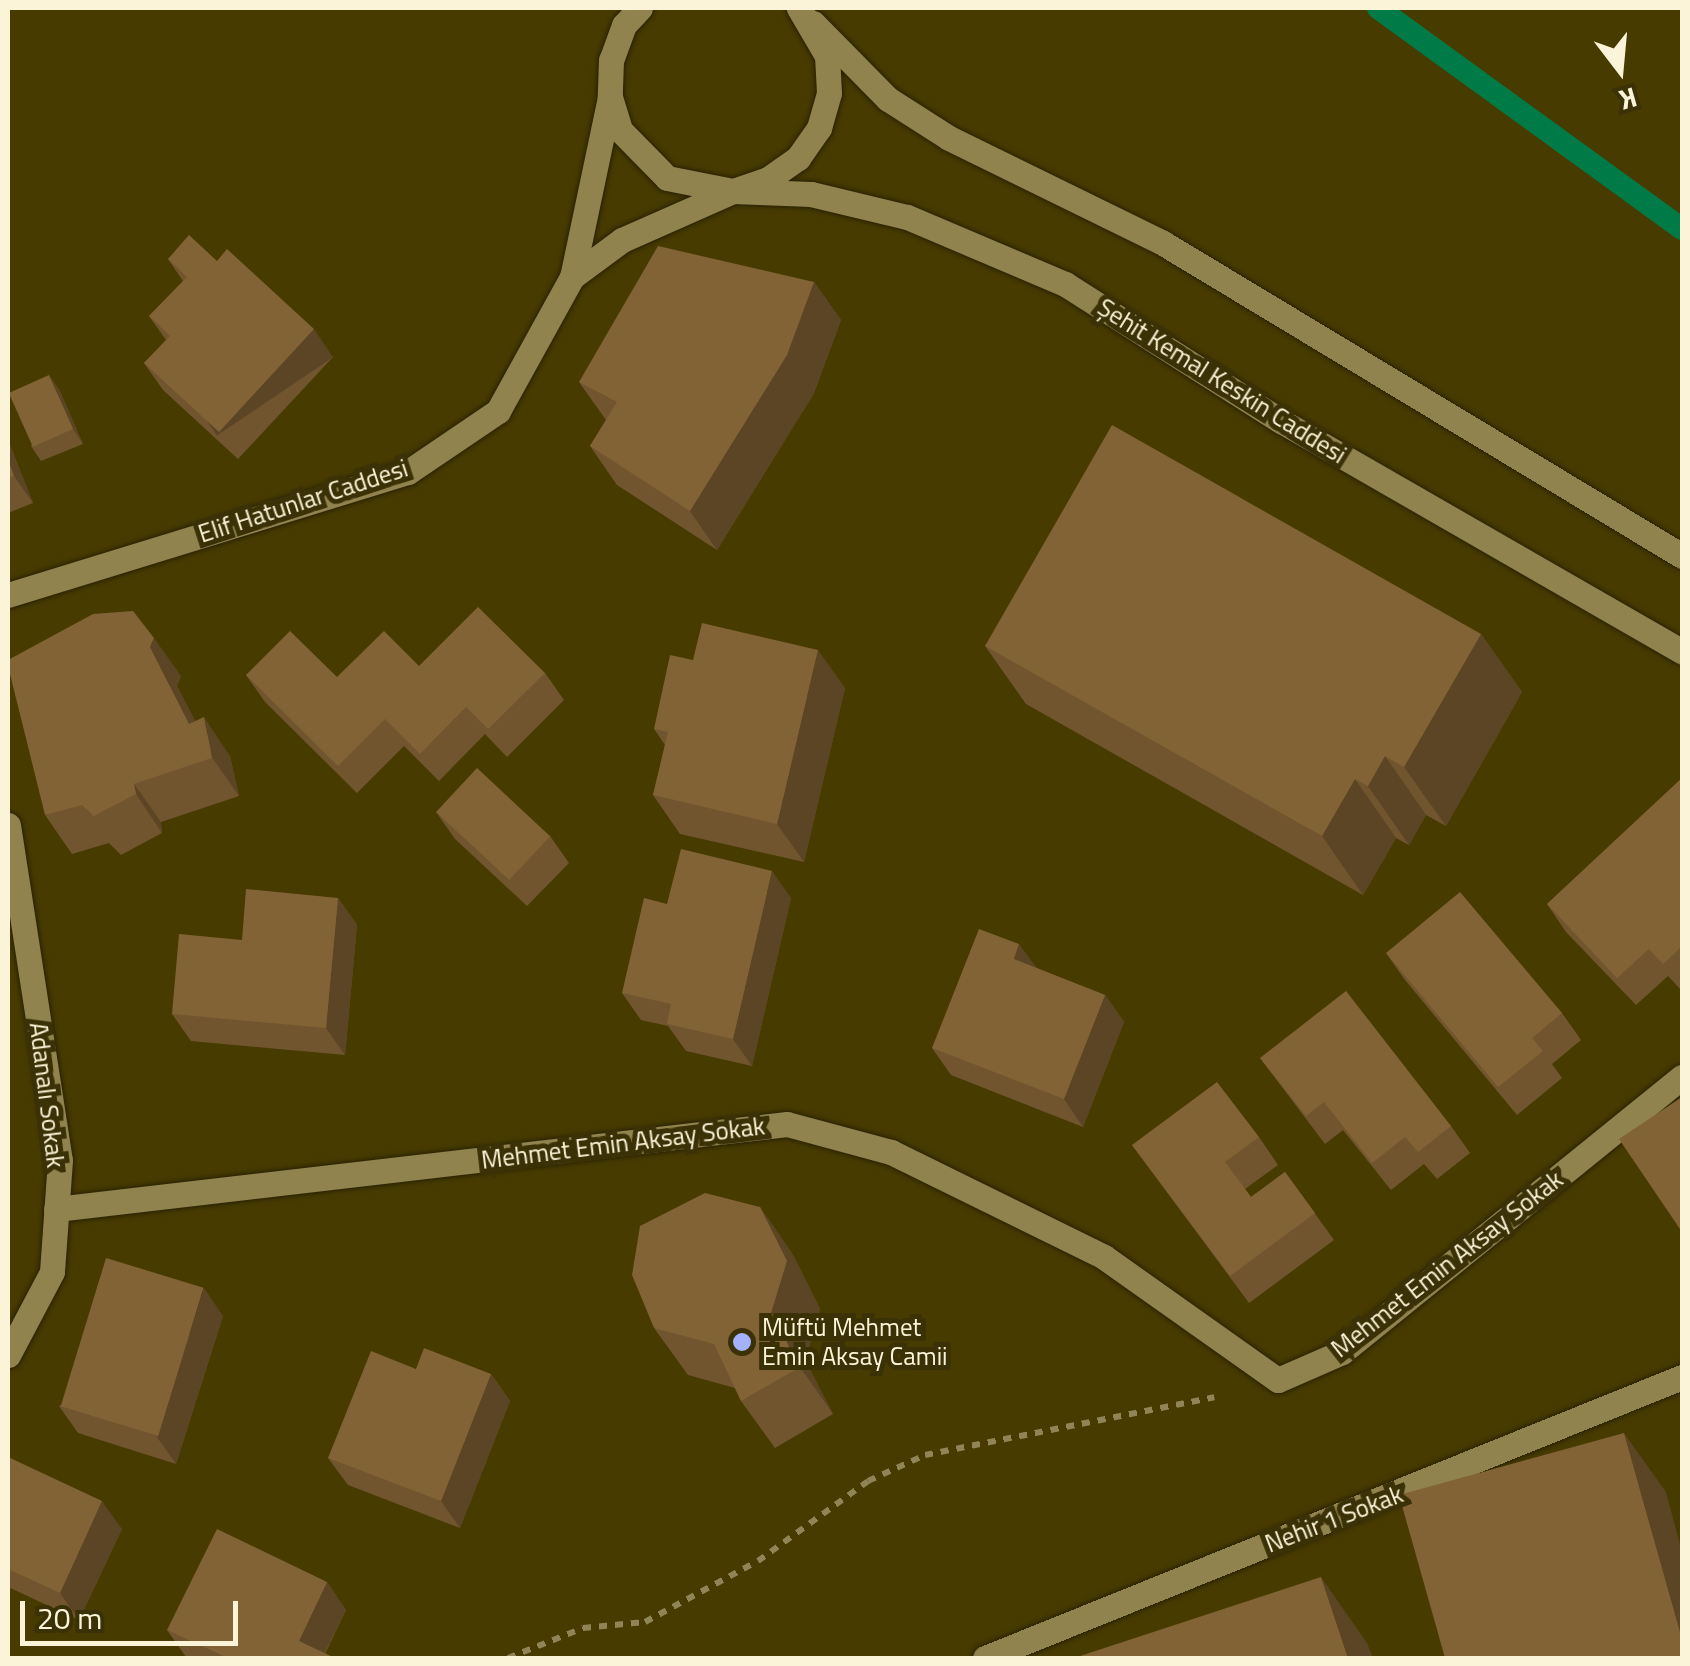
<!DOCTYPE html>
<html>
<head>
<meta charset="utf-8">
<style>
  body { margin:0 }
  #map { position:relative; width:1690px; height:1666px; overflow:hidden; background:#473b00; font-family:"Titillium Web",sans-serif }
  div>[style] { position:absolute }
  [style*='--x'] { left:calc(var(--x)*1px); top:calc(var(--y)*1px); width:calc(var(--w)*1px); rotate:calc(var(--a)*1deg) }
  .stream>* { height:22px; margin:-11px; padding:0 11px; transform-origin:11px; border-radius:11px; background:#007b47 }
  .path>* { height:6px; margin-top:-3px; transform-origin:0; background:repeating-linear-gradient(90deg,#8f8556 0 8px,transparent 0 16px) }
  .roads { filter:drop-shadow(0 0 2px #292206) drop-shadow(0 0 2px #292206) }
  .minor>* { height:25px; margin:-12.5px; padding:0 12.5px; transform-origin:12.5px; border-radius:12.5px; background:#90834e }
  .wall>* { inset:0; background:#70552e }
  .shaded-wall>* { inset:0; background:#5b4525; transform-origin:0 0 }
  .building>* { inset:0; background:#826335; transform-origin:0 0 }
  .dots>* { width:28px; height:28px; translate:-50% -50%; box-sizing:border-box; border:5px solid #3b3106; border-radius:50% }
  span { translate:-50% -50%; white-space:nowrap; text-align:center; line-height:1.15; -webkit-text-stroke:10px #3b3106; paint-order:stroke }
  .street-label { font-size:25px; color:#fbf4d8 }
  .poi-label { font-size:25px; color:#fbf4d8 }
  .left { translate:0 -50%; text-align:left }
  .frame { position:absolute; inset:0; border:10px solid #fbf4d8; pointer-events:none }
  .north { position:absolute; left:1570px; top:20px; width:100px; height:100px; -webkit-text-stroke:8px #3b3106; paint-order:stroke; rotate:164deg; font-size:28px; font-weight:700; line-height:40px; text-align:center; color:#fbf4d8 }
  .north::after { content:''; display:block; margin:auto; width:35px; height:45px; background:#fbf4d8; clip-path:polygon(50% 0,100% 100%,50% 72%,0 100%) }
  .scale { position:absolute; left:20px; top:1601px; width:218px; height:45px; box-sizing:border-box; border:5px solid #fbf4d8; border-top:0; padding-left:12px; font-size:30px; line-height:35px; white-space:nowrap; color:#fbf4d8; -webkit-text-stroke:8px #3b3106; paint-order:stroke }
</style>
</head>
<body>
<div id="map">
  <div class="stream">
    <div style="--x:1378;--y:8;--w:376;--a:36"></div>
  </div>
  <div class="path">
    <div style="--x:508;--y:1658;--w:81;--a:-21.8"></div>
    <div style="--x:583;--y:1628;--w:62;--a:-5.5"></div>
    <div style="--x:645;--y:1622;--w:128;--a:-28.4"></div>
    <div style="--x:758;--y:1561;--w:136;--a:-36"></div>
    <div style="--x:868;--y:1481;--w:63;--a:-24.5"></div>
    <div style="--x:925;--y:1455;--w:295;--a:-11.3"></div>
  </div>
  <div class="roads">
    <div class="minor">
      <div style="--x:640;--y:8;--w:23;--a:133"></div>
      <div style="--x:624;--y:25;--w:37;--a:110"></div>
      <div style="--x:611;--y:60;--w:37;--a:92"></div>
      <div style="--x:610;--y:97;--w:34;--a:73"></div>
      <div style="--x:620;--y:130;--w:67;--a:45.6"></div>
      <div style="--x:667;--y:178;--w:67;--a:11.1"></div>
      <div style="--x:733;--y:191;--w:37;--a:-19"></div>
      <div style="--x:768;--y:179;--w:37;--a:-35"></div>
      <div style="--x:798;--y:158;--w:37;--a:-55"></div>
      <div style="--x:819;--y:128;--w:36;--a:-74"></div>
      <div style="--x:829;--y:93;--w:37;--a:-93"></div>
      <div style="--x:827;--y:56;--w:56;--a:-120.3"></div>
      <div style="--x:813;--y:23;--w:107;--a:45.4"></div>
      <div style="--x:888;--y:99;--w:72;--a:32.6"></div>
      <div style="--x:949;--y:138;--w:238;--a:26.1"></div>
      <div style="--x:1163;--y:243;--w:606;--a:31.09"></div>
      <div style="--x:610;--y:97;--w:184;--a:101.9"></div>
      <div style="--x:572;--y:277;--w:62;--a:-36.5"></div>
      <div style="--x:622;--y:240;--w:121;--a:-23.8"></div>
      <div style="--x:733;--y:191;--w:78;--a:2.2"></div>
      <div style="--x:811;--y:194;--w:99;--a:13.5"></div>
      <div style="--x:907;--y:217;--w:172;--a:23"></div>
      <div style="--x:1065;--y:284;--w:256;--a:32.4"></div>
      <div style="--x:1281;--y:421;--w:463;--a:29.9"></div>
      <div style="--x:8;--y:595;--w:418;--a:-17.1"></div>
      <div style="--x:408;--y:472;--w:109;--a:-34.1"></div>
      <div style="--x:498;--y:411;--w:153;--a:-61.1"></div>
      <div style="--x:8;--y:825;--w:339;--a:81.2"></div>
      <div style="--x:60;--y:1160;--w:112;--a:94.1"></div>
      <div style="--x:52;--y:1272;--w:94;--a:117.9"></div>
      <div style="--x:56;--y:1209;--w:736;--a:-6.63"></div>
      <div style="--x:787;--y:1124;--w:108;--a:15.1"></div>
      <div style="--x:891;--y:1152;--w:237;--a:26.2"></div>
      <div style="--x:1104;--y:1257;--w:213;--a:35.3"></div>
      <div style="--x:1278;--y:1380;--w:70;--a:-23.6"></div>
      <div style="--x:1342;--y:1352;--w:437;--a:-39"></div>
      <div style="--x:985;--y:1658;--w:752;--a:-21.96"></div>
    </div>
  </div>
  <div class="wall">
    <div style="clip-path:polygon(168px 259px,217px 261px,333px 357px,238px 459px,163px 390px,144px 363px,166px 340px,149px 316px,183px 281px)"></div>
    <div style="clip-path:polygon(814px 282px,841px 320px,814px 393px,717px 550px,617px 485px,590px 446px,606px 420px,579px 382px)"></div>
    <div style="clip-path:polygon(59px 389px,83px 444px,41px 461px,31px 446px)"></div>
    <div style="clip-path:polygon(8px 440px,33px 503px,8px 513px)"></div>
    <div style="clip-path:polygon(1481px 634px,1522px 692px,1446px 826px,1426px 815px,1409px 845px,1396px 838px,1363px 895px,1026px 704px,985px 646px)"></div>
    <div style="clip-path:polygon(419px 666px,545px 673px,564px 700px,507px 757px,485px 734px,439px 781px,404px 746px,357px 793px,265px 702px,246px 675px,337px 677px)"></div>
    <div style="clip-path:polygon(181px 676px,177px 686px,195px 721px,230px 756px,239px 796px,161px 822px,162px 833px,121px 855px,109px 843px,72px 854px,45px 815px)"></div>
    <div style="clip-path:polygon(845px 688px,804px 862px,680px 834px,653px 795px,665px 745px,654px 729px)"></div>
    <div style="clip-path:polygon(1682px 778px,1682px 991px,1668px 976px,1636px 1005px,1566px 932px,1547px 904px)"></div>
    <div style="clip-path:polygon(436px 812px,550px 836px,569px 863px,527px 906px,455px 839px)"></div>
    <div style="clip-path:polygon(338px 898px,357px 925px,345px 1055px,191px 1041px,172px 1014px,242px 940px)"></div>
    <div style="clip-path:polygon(791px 898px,752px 1066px,686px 1051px,668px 1026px,641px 1020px,622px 993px,667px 904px)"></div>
    <div style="clip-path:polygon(1386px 953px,1562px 1013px,1581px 1040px,1552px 1064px,1562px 1078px,1517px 1115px,1405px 980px)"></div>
    <div style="clip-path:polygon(1036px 968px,1105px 995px,1124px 1022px,1083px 1127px,951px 1075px,932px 1048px)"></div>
    <div style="clip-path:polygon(1260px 1058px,1451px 1126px,1470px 1153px,1437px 1179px,1424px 1164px,1391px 1190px,1343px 1130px,1325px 1144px)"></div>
    <div style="clip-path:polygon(1259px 1137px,1278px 1165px,1245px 1189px,1251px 1197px,1285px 1172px,1334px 1240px,1249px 1303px,1132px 1145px)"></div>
    <div style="clip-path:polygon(760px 1207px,793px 1255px,820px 1309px,805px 1360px,833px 1414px,775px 1448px,741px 1401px,735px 1388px,688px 1375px,654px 1328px)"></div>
    <div style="clip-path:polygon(223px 1316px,176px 1464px,78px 1433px,59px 1406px)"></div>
    <div style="clip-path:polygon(416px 1369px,491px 1374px,510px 1401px,460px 1528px,348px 1485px,328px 1458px)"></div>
    <div style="clip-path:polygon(8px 1457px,122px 1529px,79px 1620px,8px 1587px)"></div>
    <div style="clip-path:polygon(327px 1582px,346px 1610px,325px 1654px,335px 1658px,190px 1658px,186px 1657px,167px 1630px)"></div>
  </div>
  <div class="shaded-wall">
    <div style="clip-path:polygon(814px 282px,841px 320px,814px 393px,717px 550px,690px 511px)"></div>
    <div style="left:314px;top:329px;width:34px;height:140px;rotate:56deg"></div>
    <div style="clip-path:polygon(49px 375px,59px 389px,83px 444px,73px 429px)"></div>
    <div style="clip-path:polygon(8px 440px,33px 503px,14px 476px,8px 460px)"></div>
    <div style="clip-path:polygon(1481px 634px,1522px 692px,1446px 826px,1404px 767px)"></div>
    <div style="clip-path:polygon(154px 638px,181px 676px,177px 686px,211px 751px,204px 717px,230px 756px,239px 796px,189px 724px,150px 647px)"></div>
    <div style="clip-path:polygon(818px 650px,845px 688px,804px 862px,777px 824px)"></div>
    <div style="clip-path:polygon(1385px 756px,1426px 815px,1409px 845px,1368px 786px)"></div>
    <div style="clip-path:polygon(1355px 779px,1396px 838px,1363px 895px,1322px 836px)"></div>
    <div style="clip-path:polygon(134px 784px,161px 822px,162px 833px,136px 794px)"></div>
    <div style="clip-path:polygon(772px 871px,791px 898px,752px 1066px,733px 1039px)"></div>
    <div style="clip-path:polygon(338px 898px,357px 925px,345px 1055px,326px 1028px)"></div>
    <div style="clip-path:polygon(1019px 944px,1039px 971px,1014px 959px)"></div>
    <div style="clip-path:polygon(1105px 995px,1124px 1022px,1083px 1127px,1064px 1099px)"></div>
    <div style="clip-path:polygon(760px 1207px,793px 1255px,820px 1309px,805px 1360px,833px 1414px,800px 1367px,771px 1313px)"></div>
    <div style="clip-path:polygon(204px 1288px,223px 1316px,176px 1464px,157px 1437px)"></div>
    <div style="clip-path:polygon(491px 1374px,510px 1401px,460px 1528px,441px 1501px)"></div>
    <div style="clip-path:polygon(1624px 1433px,1666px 1492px,1682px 1552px,1682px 1639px)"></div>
    <div style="clip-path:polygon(102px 1501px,122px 1529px,79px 1620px,60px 1593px)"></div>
    <div style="clip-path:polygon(1321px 1577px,1367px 1643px,1373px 1658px,1348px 1658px)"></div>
    <div style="clip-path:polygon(327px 1582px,346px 1610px,322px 1658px,299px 1641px)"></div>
  </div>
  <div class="building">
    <div style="clip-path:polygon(189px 235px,217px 261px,227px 249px,314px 329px,219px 432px,144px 363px,170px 336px,149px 316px,187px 277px,168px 259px)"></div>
    <div style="clip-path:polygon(658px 246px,814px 282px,787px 355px,690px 511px,590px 446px,617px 402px,579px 382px)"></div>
    <div style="left:49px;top:375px;width:59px;height:44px;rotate:66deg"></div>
    <div style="clip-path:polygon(1112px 425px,1481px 634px,1404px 767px,1385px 756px,1368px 786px,1355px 779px,1322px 836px,985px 646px)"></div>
    <div style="clip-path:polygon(8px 460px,14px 476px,8px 478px)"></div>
    <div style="clip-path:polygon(478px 607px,545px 673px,488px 729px,466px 707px,420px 754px,385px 719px,338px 766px,246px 675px,290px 631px,337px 677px,384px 631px,419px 666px)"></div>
    <div style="clip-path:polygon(133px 611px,154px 638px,150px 647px,189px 724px,204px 717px,212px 758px,134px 784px,136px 794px,94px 816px,82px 805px,45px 815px,8px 666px,8px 660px,93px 614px)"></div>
    <div style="clip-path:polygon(702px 623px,818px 650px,777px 824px,653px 795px,668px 732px,654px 729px,670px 655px,693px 660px)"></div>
    <div style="left:477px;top:768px;width:100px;height:60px;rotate:43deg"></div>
    <div style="clip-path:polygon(1682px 778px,1682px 946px,1663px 964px,1649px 949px,1617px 978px,1547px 904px)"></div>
    <div style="clip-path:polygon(681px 849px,772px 871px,733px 1039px,667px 1024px,671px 1004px,622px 993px,644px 898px,667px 904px)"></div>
    <div style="clip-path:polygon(246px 889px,338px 898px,326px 1028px,172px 1014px,179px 934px,242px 940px)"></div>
    <div style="clip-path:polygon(1460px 892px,1562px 1013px,1532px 1038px,1543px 1051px,1498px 1087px,1386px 953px)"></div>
    <div style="clip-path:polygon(979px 929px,1019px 944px,1014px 959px,1105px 995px,1064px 1099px,932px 1048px)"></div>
    <div style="clip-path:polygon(1346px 991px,1451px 1126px,1418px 1152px,1405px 1137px,1372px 1163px,1324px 1102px,1306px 1116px,1260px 1058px)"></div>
    <div style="clip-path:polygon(1217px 1082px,1259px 1137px,1225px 1162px,1251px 1197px,1285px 1172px,1315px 1213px,1230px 1276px,1132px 1145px)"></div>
    <div style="clip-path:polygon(1682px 1097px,1682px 1232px,1619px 1139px)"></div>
    <div style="clip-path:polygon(705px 1193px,760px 1207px,787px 1261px,771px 1313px,800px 1367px,741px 1401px,714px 1344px,654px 1328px,632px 1275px,640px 1226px)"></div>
    <div style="left:106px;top:1258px;width:102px;height:155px;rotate:17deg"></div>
    <div style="clip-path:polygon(424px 1348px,491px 1374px,441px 1501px,328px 1458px,371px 1351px,416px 1369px)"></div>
    <div style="clip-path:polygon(1624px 1433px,1682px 1639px,1682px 1658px,1445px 1658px,1399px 1495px)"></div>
    <div style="clip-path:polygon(8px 1457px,102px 1501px,60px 1593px,8px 1569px)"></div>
    <div style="clip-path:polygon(217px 1529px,327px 1582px,299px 1641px,335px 1658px,228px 1658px,167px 1630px)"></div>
    <div style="clip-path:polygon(1321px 1577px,1348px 1658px,1074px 1658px)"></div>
  </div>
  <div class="dots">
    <div style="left:742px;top:1342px;background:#a4b2fc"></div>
  </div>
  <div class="street-label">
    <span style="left:1222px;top:381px;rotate:32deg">Şehit Kemal Keskin Caddesi</span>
    <span style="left:303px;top:501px;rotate:-18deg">Elif Hatunlar Caddesi</span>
    <span style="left:47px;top:1095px;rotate:83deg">Adanalı Sokak</span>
    <span style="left:623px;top:1143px;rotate:-7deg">Mehmet Emin Aksay Sokak</span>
    <span style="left:1447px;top:1264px;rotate:-38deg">Mehmet Emin Aksay Sokak</span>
    <span style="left:1334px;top:1519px;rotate:-21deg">Nehir 1 Sokak</span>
  </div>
  <div class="poi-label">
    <span class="left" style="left:762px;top:1342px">Müftü Mehmet<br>Emin Aksay Camii</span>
  </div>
  <div class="frame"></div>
  <div class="north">K</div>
  <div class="scale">20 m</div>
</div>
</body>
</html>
